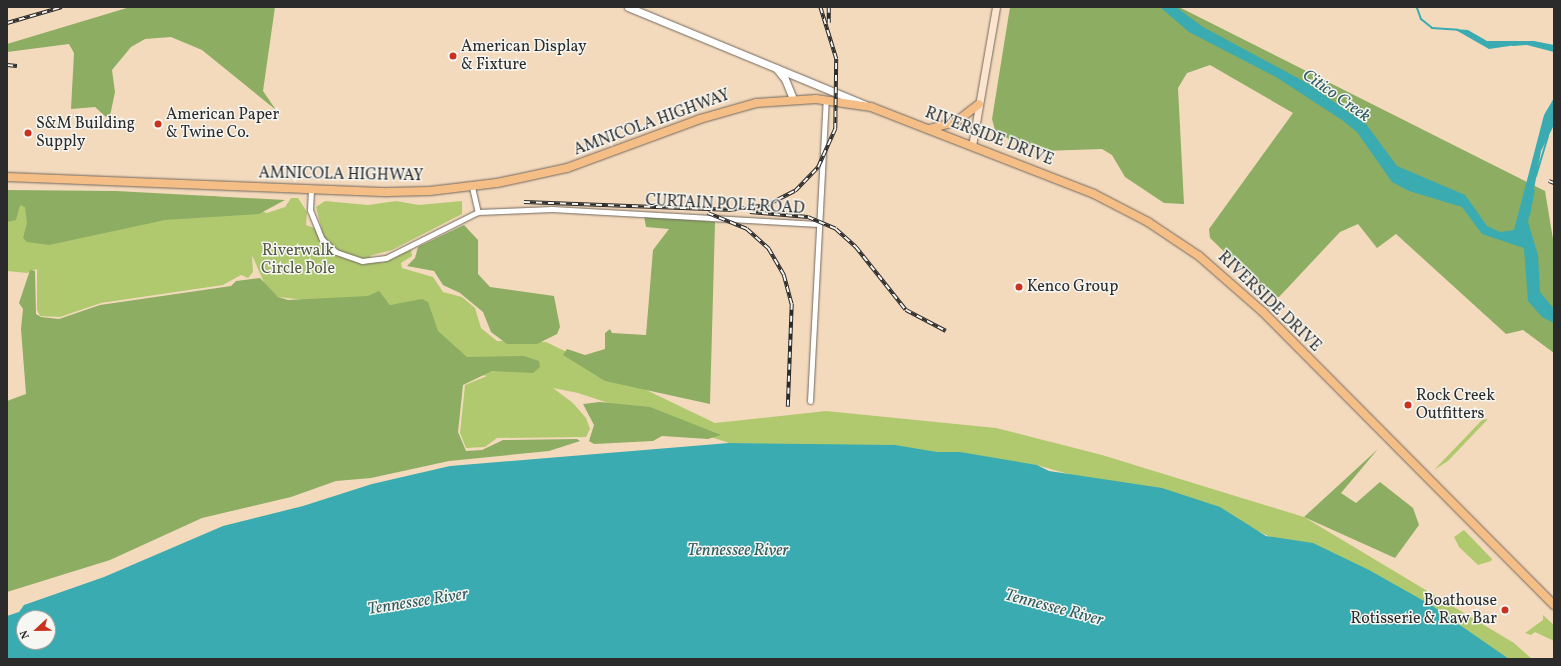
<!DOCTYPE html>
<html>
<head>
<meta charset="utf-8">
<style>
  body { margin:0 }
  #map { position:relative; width:1561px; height:666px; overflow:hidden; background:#f4dabd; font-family:Vollkorn,serif }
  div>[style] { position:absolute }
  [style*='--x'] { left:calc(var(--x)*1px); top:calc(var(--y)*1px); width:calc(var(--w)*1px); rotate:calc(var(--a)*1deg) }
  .green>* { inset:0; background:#b0c96f }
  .forest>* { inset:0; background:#8cad62 }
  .water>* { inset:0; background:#39abb1 }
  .stream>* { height:2px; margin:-1px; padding:0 1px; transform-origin:1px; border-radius:1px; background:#39abb1 }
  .roads { filter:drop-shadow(0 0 1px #71685e) drop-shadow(0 0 1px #71685e) }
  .minor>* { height:5px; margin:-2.5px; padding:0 2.5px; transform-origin:2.5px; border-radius:2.5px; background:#fff }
  .tertiary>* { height:7px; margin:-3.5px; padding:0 3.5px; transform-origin:3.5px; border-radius:3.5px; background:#fff }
  .secondary>* { height:7px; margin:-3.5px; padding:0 3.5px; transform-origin:3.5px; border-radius:3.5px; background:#fbe5cf }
  .primary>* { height:8px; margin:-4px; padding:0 4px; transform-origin:4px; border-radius:4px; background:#f5be86 }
  .rail>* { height:3.5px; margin-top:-1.75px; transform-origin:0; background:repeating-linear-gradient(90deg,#f6f6f2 0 6px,#2b2b2b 0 12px); box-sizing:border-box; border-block:1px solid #2b2b2b }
  .dots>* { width:11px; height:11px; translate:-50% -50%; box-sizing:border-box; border:2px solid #f6f6f2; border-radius:50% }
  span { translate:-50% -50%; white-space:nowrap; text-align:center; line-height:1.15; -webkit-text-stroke:3px #f6f6f2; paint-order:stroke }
  .poi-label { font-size:16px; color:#2b2b2b }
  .left { translate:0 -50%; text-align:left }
  .right { translate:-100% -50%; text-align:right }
  .street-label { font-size:16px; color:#2b2b2b }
  .park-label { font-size:16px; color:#535a3f }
  .water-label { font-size:17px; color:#315e61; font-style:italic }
  .frame { position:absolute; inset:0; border:8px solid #2b2b2b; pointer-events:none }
  .north { position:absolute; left:16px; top:610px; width:40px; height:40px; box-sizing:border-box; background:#f6f6f2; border:1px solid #a5a5a2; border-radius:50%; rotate:248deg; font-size:11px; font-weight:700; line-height:16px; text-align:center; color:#2b2b2b }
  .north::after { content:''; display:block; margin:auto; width:14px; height:18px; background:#c8321e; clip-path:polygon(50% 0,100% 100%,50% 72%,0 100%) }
</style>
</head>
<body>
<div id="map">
  <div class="green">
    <div style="clip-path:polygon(7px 194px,215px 196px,267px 213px,285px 207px,291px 198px,298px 198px,307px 212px,306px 225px,322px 231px,316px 207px,325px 201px,368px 205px,396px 201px,419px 205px,462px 201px,462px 214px,392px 250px,369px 256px,382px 263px,411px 249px,412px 256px,401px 263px,402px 268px,433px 277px,443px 292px,462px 297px,475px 308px,481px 328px,497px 341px,546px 342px,715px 423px,826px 411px,996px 428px,1102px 455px,1304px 517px,1514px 643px,1532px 659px,1503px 659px,1484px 644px,1248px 526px,1037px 465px,829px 446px,729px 443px,578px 393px,553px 388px,573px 403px,586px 418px,590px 429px,586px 437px,497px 438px,485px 447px,466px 448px,460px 433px,465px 385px,487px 376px,455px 370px,408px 303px,390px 305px,387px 301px,356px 297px,305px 300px,278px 297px,265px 285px,252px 255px,253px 272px,248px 278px,241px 275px,223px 285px,101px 303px,60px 317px,40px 316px,37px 310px,37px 269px,27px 273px,7px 271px)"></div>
    <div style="clip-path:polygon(1488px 419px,1448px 461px,1434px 470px,1482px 420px)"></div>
    <div style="clip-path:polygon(1464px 530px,1492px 559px,1491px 561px,1478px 565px,1459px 547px,1454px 537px)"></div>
    <div style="clip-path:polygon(1543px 615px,1554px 625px,1554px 641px,1535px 632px,1531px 635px,1525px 633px,1543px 620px)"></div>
  </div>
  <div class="forest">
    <div style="clip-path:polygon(130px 7px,275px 7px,263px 91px,276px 110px,202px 50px,171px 37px,145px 39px,131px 47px,112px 70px,115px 92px,110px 116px,106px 117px,95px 107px,71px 109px,74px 53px,69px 44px,7px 52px,7px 44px)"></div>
    <div style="clip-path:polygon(1010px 7px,1179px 7px,1545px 191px,1554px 245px,1554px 353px,1523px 330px,1506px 334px,1396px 234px,1377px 248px,1358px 224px,1340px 232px,1279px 297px,1270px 296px,1210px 238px,1209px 229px,1293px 113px,1210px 65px,1187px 73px,1178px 88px,1184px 204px,1164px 203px,1125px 177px,1112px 155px,1102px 149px,1043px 151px,996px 134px,992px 119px)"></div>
    <div style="clip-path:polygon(7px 190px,116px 191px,285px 200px,259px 214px,165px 220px,49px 245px,27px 242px,23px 238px,27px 223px,25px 207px,20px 205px,16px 220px,7px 222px)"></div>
    <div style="clip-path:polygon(644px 216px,715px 222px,710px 404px,605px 381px,563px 355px,567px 349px,585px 355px,605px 349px,605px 333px,610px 329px,612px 333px,646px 335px,653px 250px,669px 229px,646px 227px)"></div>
    <div style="clip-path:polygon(464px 225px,478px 240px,478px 274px,490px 287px,554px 296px,560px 327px,557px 334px,537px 344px,507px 344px,491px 332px,483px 312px,460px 293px,443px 285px,434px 271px,407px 266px,415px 258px,418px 247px)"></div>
    <div style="clip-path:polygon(30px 270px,35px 271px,36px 314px,41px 317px,59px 319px,100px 305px,231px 286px,236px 281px,260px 278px,278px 297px,288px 300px,368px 296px,379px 291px,390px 305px,422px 299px,428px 302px,438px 331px,467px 357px,524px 356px,539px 361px,540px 367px,533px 373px,492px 371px,463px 385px,458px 432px,466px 451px,482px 450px,503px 440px,577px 439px,580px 441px,549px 451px,449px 461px,371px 478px,336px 481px,291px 497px,202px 518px,110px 560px,7px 592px,7px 401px,26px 394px,21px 329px,23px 309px,19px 303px)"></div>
    <div style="clip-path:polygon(600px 402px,650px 407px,721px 435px,708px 439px,662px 436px,653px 441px,594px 444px,589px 441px,594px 425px,583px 404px)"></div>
    <div style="clip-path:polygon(1378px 449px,1341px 493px,1356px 503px,1380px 482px,1413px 508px,1419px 525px,1395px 558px,1304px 517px)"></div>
  </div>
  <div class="water">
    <div style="clip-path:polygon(1160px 7px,1176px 7px,1203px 27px,1307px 83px,1366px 124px,1397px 166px,1465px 195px,1487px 226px,1500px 232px,1514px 230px,1544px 115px,1554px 98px,1554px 125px,1541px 151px,1528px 222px,1538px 255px,1540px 292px,1554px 309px,1554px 323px,1542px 317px,1528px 301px,1524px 248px,1482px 234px,1462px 207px,1409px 191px,1392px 182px,1357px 132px,1342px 120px,1276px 77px,1189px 32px)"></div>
    <div style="clip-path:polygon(1454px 29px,1468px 30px,1487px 41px,1534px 41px,1554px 45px,1554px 52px,1523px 44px,1489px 49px)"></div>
    <div style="clip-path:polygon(evenodd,729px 443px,895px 445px,937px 452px,960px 452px,1037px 465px,1049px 471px,1162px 488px,1220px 507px,1266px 536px,1313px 543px,1369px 570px,1431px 605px,1509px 659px,7px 659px,7px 616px,19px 612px,24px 605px,104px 577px,223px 526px,303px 506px,372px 484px,450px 466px,729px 443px,24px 618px,48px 618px,48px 642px,24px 642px,24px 618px)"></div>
  </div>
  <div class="stream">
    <div style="--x:1417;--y:8;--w:12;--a:70"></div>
    <div style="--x:1421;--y:19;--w:14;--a:39"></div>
    <div style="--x:1432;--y:28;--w:26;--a:4"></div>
    <div style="--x:1513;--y:45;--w:13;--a:-4"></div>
    <div style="--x:1536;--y:176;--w:42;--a:-73.3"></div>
    <div style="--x:1529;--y:215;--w:25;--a:-79"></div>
  </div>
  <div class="roads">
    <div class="minor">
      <div style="--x:472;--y:187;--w:26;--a:77"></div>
      <div style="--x:478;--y:212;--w:74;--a:-2.3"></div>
      <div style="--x:552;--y:209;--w:267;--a:3.2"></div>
      <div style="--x:311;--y:190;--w:20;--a:93"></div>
      <div style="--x:310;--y:210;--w:31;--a:68"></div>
      <div style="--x:322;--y:239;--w:19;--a:43"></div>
      <div style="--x:336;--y:252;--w:28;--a:19"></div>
      <div style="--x:362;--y:261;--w:24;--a:-7"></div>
      <div style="--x:386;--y:258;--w:103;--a:-26.6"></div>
      <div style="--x:810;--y:401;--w:302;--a:-87"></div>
    </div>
    <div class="tertiary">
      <div style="--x:628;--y:7;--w:257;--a:22.4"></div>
      <div style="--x:776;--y:68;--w:14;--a:51"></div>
      <div style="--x:785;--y:79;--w:22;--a:68"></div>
    </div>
    <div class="secondary">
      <div style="--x:972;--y:146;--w:141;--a:-80.2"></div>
    </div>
    <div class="primary">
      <div style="--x:929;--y:129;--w:28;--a:-15"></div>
      <div style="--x:956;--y:122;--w:29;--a:-38"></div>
      <div style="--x:7;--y:177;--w:381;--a:2.3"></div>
      <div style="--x:388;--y:192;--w:42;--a:-1.4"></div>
      <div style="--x:430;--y:191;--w:67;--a:-6.8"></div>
      <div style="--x:497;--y:183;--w:72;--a:-12.1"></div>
      <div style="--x:567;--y:168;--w:142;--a:-20.2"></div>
      <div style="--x:700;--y:119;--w:58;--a:-15.9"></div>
      <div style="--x:756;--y:103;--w:60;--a:-3.8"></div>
      <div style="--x:816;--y:99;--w:56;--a:8.3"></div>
      <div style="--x:871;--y:107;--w:239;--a:21.3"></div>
      <div style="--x:1094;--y:194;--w:61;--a:27.4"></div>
      <div style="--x:1148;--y:222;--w:61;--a:33.7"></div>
      <div style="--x:1199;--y:256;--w:85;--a:41.2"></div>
      <div style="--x:1263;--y:312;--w:413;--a:45.2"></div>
    </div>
  </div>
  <div class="rail">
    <div style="--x:829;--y:7;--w:16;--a:90"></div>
    <div style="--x:7;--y:23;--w:57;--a:-16.2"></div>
    <div style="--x:7;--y:65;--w:10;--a:6"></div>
    <div style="--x:1549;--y:181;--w:5;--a:22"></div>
    <div style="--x:524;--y:202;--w:204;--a:2.2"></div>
    <div style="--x:728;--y:210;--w:39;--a:-7"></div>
    <div style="--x:767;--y:205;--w:31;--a:-27"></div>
    <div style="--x:795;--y:191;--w:33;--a:-46"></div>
    <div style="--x:818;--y:167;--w:42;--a:-65.9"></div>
    <div style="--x:835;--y:129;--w:70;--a:-89.2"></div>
    <div style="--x:836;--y:59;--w:54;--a:-107.1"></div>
    <div style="--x:750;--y:212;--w:58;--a:4.9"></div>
    <div style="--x:808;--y:217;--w:30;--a:23"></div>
    <div style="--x:836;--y:229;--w:27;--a:42"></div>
    <div style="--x:856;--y:247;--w:80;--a:51.6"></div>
    <div style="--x:906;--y:310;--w:45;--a:27.7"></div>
    <div style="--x:708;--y:213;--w:42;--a:22.3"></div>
    <div style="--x:747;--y:229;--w:30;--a:42"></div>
    <div style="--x:769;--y:249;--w:30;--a:60"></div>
    <div style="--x:784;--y:275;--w:30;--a:75"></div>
    <div style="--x:792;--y:304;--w:103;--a:92.2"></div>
  </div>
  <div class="dots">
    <div style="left:453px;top:56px;background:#c8321e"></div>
    <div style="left:158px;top:124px;background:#c8321e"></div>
    <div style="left:28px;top:133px;background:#c8321e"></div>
    <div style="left:1019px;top:287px;background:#c8321e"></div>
    <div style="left:1408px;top:405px;background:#c8321e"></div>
    <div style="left:1505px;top:610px;background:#c8321e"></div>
  </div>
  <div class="poi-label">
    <span class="left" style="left:461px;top:56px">American Display<br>&amp; Fixture</span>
    <span class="left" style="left:166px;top:124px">American Paper<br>&amp; Twine Co.</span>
    <span class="left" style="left:36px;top:133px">S&amp;M Building<br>Supply</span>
    <span class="left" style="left:1027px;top:287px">Kenco Group</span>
    <span class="left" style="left:1416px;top:405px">Rock Creek<br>Outfitters</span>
    <span class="right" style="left:1497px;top:610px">Boathouse<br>Rotisserie &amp; Raw Bar</span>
  </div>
  <div class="street-label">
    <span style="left:652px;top:123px;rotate:-20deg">AMNICOLA HIGHWAY</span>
    <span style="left:989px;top:137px;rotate:21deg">RIVERSIDE DRIVE</span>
    <span style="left:341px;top:175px;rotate:1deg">AMNICOLA HIGHWAY</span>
    <span style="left:725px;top:205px;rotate:3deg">CURTAIN POLE ROAD</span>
    <span style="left:1269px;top:302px;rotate:44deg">RIVERSIDE DRIVE</span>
  </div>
  <div class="park-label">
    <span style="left:298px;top:260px">Riverwalk<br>Circle Pole</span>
  </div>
  <div class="water-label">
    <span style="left:1336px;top:96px;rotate:35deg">Citico Creek</span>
    <span style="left:738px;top:551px">Tennessee River</span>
    <span style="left:418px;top:602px;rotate:-9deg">Tennessee River</span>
    <span style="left:1054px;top:608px;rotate:15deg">Tennessee River</span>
  </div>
  <div class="frame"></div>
  <div class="north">N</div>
</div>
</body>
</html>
